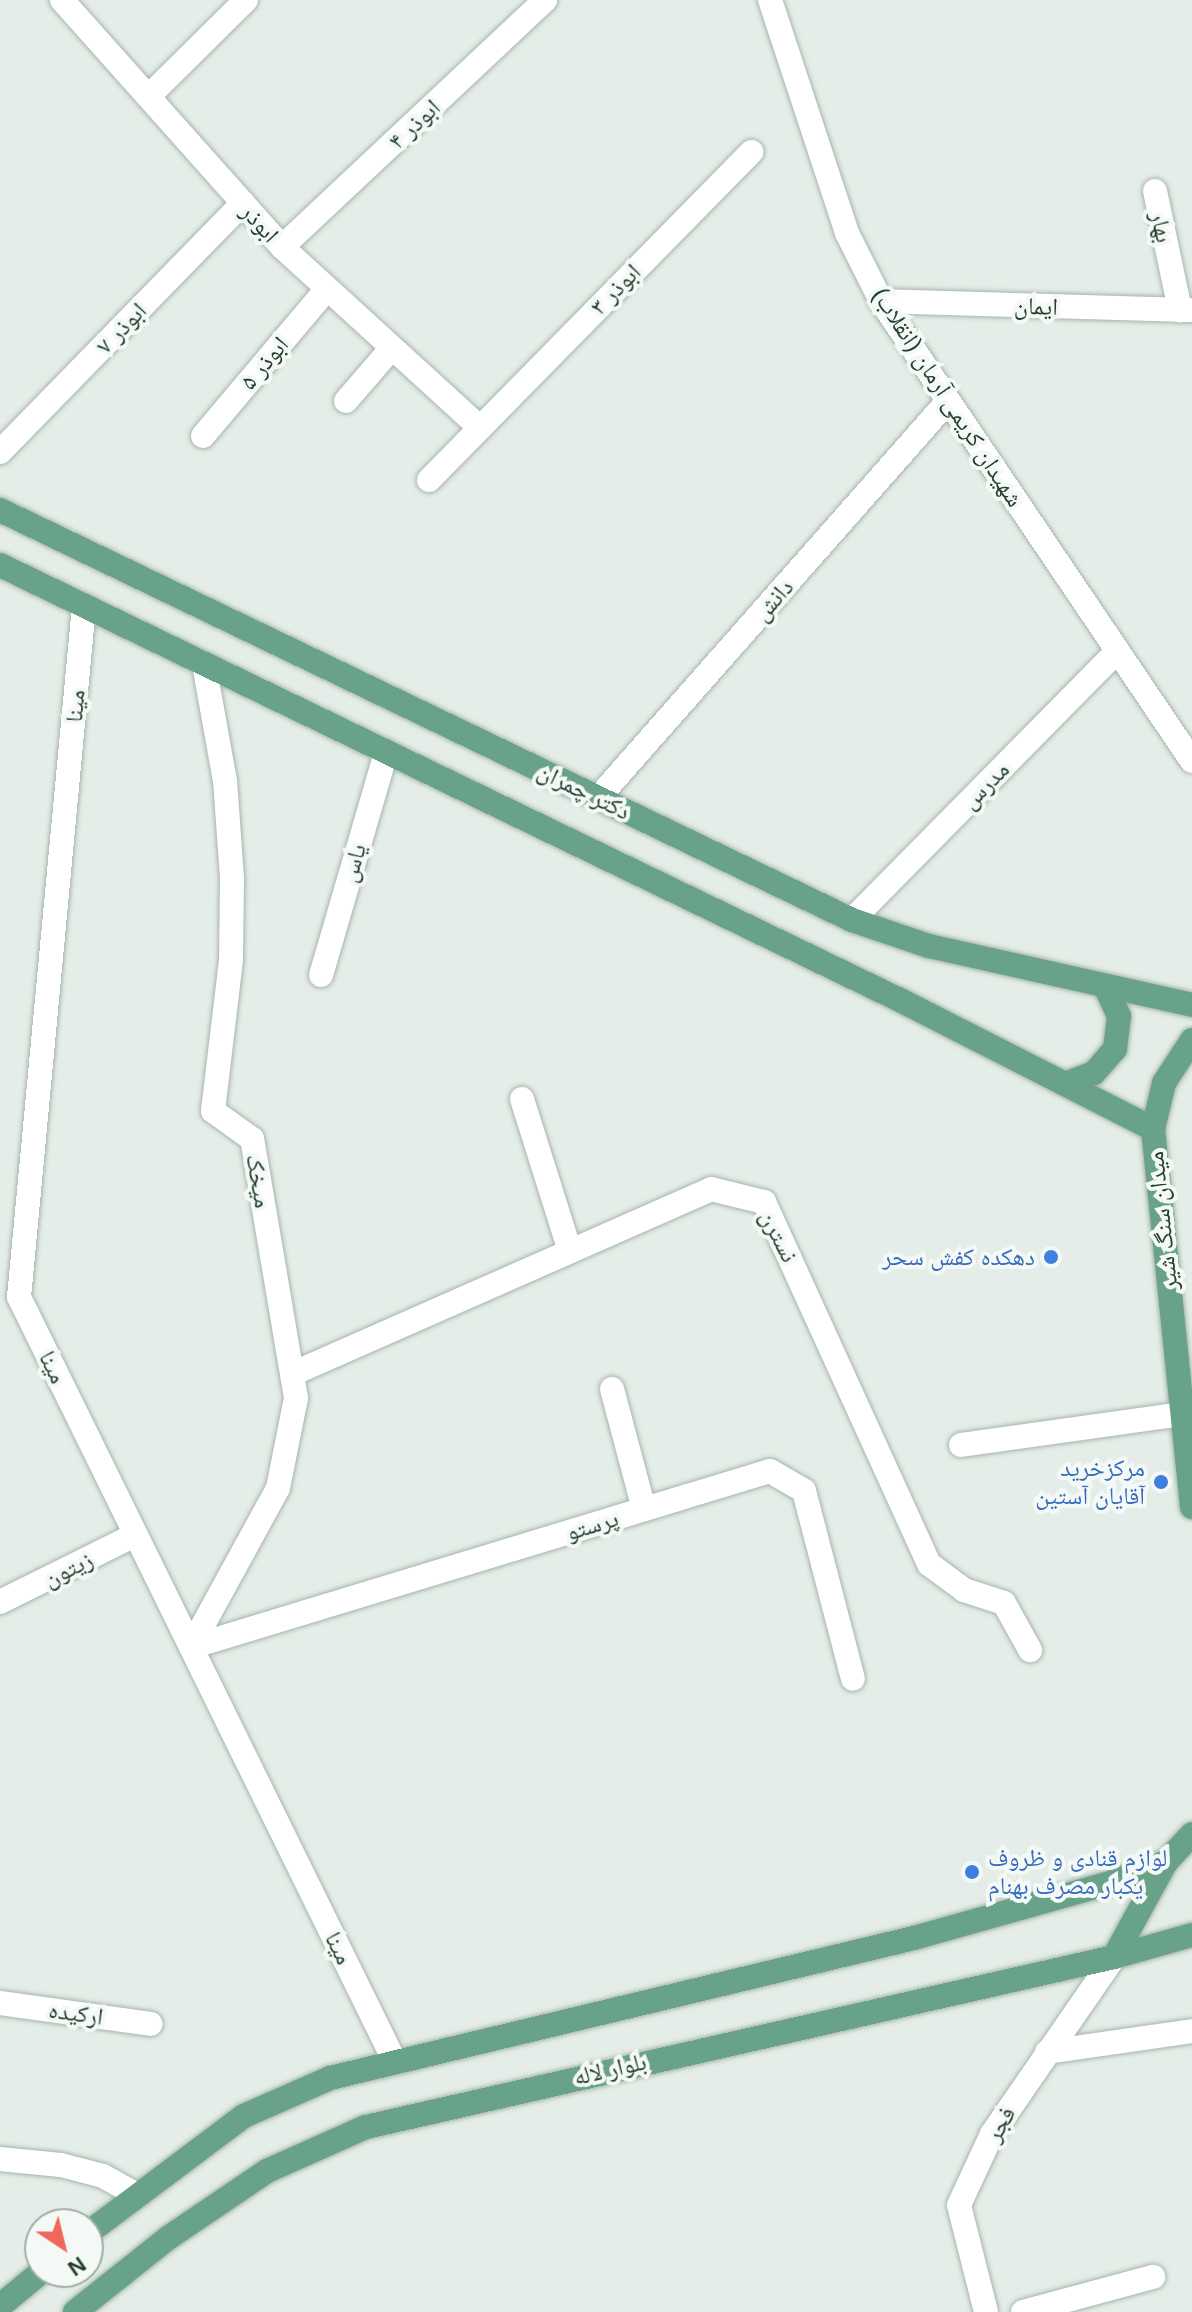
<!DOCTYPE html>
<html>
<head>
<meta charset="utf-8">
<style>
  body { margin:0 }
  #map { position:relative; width:1192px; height:2312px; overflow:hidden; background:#e4ede7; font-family:Helvetica,"Noto Naskh Arabic",sans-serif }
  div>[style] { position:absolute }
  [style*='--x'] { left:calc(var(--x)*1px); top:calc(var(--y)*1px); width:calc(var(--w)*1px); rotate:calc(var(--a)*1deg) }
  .roads { filter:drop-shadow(0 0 2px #a6b5ad) drop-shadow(0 0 2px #a6b5ad) }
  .minor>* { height:24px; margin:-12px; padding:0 12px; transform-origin:12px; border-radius:12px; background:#fff }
  .major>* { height:24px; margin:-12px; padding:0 12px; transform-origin:12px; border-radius:12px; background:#68a289 }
  .dots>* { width:22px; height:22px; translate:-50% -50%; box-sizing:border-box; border:4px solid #f4f9f6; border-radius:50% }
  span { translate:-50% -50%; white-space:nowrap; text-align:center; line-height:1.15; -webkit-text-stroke:8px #f4f9f6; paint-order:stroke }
  .street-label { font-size:24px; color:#233f32 }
  .shop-label { font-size:24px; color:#366cbe }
  .right { translate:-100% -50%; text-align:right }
  .left { translate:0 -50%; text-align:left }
  .north { position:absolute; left:24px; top:2208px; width:80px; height:80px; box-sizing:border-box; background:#f4f9f6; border:2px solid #a0afa8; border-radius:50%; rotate:145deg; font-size:22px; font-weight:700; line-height:32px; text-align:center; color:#233f32 }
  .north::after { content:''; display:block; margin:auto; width:28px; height:36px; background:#f1675d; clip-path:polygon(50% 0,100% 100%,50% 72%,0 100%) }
</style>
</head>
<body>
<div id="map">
  <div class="roads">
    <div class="minor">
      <div style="--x:62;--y:0;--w:331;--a:48.3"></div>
      <div style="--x:282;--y:247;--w:265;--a:42.4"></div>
      <div style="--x:770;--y:0;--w:245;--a:71.7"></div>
      <div style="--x:847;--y:233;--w:76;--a:63.4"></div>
      <div style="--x:881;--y:301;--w:555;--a:55.94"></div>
      <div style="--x:150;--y:95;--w:135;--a:-44.7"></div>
      <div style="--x:1155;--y:191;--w:122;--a:78.1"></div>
      <div style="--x:282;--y:247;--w:361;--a:-43.2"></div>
      <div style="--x:881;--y:301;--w:311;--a:1.7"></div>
      <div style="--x:346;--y:401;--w:67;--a:-49.2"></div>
      <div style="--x:203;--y:436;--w:189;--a:-49.9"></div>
      <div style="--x:0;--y:452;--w:348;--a:-45.7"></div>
      <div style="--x:429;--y:480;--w:460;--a:-45.5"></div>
      <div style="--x:84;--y:606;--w:694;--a:95.37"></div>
      <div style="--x:19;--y:1297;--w:850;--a:63.83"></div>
      <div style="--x:598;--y:798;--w:529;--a:-48.6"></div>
      <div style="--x:852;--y:920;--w:378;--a:-45.4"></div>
      <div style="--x:321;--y:975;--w:232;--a:-73.7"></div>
      <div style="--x:522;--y:1099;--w:159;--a:72.5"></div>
      <div style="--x:292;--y:1374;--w:458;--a:-23.8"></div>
      <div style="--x:711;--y:1189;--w:55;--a:13.8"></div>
      <div style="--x:764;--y:1202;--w:398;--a:65.5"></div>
      <div style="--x:929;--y:1564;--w:44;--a:36.6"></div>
      <div style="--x:964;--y:1590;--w:42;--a:18"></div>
      <div style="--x:1004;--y:1603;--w:54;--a:61"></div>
      <div style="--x:612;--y:1389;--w:124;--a:75.1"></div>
      <div style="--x:961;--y:1445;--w:223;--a:-8"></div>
      <div style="--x:0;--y:1602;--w:151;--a:-26.4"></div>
      <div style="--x:191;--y:1647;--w:181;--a:-61.3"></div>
      <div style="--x:278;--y:1488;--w:92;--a:-78.7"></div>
      <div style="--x:296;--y:1398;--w:263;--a:-99.6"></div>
      <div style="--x:252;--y:1139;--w:48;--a:-144.3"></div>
      <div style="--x:213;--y:1111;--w:152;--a:-83.2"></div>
      <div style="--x:231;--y:960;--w:82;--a:-89.3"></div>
      <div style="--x:232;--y:878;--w:97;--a:-94.1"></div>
      <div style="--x:225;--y:781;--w:119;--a:-100.2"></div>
      <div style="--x:191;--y:1647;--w:605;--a:-16.91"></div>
      <div style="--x:770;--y:1471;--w:39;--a:30"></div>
      <div style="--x:804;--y:1491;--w:194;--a:75.4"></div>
      <div style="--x:0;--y:2003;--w:152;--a:7.9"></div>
      <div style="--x:1047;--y:2052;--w:147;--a:-8.2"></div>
      <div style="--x:0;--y:2159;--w:61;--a:5.6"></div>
      <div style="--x:61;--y:2165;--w:43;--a:14.7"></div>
      <div style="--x:103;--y:2176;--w:37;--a:29"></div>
      <div style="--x:986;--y:2312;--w:110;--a:-104.2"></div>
      <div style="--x:959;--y:2205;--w:78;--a:-65.1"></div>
      <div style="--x:992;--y:2134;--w:215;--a:-55.4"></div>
      <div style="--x:1023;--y:2312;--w:135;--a:-15.1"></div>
    </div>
    <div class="major">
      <div style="--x:0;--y:510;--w:946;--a:25.7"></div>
      <div style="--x:852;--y:920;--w:81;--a:18.7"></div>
      <div style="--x:929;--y:946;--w:270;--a:12.6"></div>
      <div style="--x:0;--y:565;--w:1002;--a:25.8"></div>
      <div style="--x:902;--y:1001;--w:282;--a:27"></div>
      <div style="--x:1192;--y:1040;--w:51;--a:123.1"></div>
      <div style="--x:1164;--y:1083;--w:47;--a:103.4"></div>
      <div style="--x:1153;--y:1129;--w:380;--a:84.1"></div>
      <div style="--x:1065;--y:1084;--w:31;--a:-21"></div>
      <div style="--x:1094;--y:1073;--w:32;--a:-49"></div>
      <div style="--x:1115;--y:1049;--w:33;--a:-83"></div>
      <div style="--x:1119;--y:1016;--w:33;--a:-115"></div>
      <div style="--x:1114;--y:1957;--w:108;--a:-61.3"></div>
      <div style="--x:88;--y:2233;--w:195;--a:-36.9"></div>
      <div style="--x:244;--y:2116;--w:94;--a:-23.8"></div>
      <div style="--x:330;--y:2078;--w:601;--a:-13.48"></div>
      <div style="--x:914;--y:1938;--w:207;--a:-15.7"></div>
      <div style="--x:1113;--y:1882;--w:57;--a:-20.7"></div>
      <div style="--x:1166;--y:1862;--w:38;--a:-47"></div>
      <div style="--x:0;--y:2306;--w:53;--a:-39.7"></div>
      <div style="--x:75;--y:2312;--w:119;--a:-38.5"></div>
      <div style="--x:168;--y:2238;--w:120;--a:-34.1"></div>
      <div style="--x:267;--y:2171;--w:108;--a:-24"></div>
      <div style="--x:366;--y:2127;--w:767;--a:-12.8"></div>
      <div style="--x:1114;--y:1957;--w:81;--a:-15.8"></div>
    </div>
  </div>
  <div class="dots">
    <div style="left:1051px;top:1257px;background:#3f7fe0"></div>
    <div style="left:1161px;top:1482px;background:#3f7fe0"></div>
    <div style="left:972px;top:1872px;background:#3f7fe0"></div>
  </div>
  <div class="street-label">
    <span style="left:414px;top:124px;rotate:-43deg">ابوذر ۴</span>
    <span style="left:260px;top:223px;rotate:48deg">ابوذر</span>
    <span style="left:1162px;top:227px;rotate:78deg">بهار</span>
    <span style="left:615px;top:289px;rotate:-45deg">ابوذر ۳</span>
    <span style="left:1036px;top:306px;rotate:2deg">ایمان</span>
    <span style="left:121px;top:328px;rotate:-46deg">ابوذر ۷</span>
    <span style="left:264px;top:363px;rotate:-50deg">ابوذر ۵</span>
    <span style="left:948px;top:397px;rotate:57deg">شهیدان کریمی آرمان (انقلاب)</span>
    <span style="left:773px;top:600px;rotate:-49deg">دانش</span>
    <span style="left:75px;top:706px;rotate:-85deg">مینا</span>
    <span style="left:985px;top:785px;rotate:-45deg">مدرس</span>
    <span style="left:584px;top:791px;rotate:26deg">دکتر چمران</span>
    <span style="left:353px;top:863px;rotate:-74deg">یاس</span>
    <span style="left:259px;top:1181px;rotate:80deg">میخک</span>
    <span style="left:1162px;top:1221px;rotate:-96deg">میدان سنگ شیر</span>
    <span style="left:779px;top:1236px;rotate:63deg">نسترن</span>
    <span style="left:53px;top:1367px;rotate:64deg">مینا</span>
    <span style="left:592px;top:1525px;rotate:-17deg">پرستو</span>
    <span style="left:68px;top:1569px;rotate:-26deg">زیتون</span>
    <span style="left:339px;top:1948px;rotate:64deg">مینا</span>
    <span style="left:76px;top:2013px;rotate:8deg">ارکیده</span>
    <span style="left:610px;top:2069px;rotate:-13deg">بلوار لاله</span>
    <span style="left:1000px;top:2124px;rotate:-59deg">فجر</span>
  </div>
  <div class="shop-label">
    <span class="right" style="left:1035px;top:1257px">دهکده کفش سحر</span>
    <span class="right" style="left:1145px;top:1482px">مرکزخرید<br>آقایان آستین</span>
    <span class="left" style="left:988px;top:1872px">لوازم قنادی و ظروف<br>یکبار مصرف بهنام</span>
  </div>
  <div class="north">N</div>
</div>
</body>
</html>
